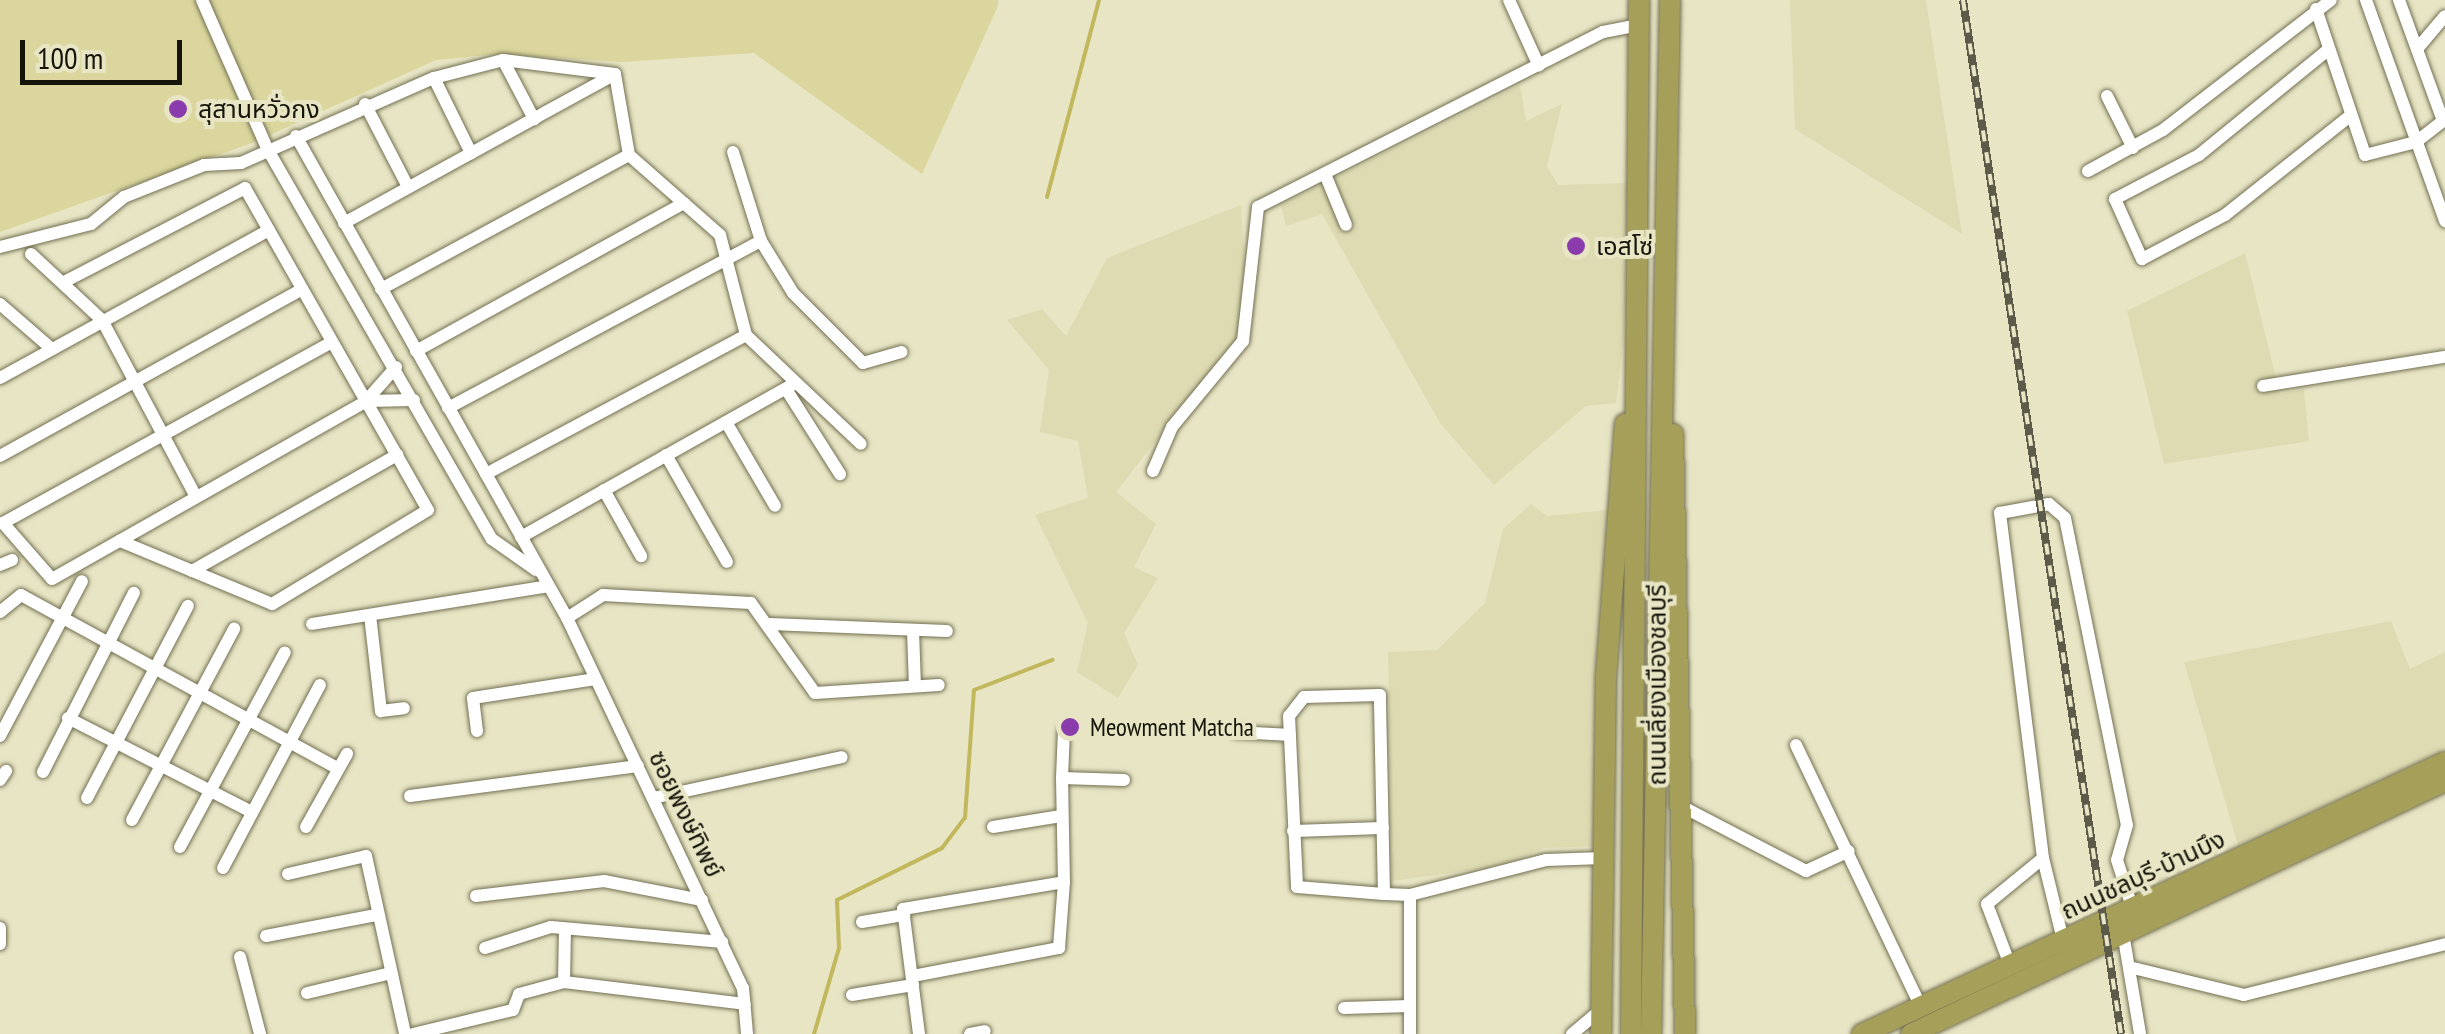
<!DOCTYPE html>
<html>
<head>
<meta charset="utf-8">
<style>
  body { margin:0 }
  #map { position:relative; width:2445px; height:1034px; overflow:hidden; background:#e7e5c4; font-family:"PT Sans Narrow","Noto Sans Thai",sans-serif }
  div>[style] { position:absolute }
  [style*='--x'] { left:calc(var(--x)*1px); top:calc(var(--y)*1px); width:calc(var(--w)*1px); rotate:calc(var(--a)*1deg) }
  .built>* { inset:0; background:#dedbb3 }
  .green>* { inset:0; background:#dbd69d }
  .stream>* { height:4px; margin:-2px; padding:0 2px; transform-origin:2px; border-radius:2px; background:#c1b85e }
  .roads { filter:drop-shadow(0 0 2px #737053) drop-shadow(0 0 2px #737053) }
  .minor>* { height:12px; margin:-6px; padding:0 6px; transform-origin:6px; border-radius:6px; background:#fff }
  .highway>* { height:20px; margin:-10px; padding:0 10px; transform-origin:10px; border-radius:10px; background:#a69f5a }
  .rail>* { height:8px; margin-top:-4px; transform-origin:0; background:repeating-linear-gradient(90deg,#e7e5c4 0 11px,#5c5a48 0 22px); box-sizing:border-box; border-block:2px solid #5c5a48 }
  .dots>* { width:28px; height:28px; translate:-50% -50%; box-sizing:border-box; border:5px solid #e7e5c4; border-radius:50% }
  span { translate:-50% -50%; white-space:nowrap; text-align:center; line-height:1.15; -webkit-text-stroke:8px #e7e5c4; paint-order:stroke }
  .poi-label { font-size:25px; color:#151409 }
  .left { translate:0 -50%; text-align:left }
  .street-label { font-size:25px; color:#151409 }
  .scale { position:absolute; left:20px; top:40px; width:162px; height:45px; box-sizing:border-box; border:5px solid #151409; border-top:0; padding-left:12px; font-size:30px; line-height:35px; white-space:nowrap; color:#151409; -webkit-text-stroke:8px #e7e5c4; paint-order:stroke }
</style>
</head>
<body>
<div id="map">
  <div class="built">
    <div style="clip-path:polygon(1790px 0,1926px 0,1962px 234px,1795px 129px)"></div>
    <div style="clip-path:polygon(1520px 85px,1526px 121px,1562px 104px,1547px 166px,1558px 185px,1627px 183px,1624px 336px,1616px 403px,1586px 406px,1494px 485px,1440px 423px,1322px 214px,1286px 226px,1281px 205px)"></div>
    <div style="clip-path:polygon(1241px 205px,1247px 313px,1238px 336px,1116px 492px,1156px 524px,1134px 567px,1158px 578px,1124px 633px,1138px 665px,1118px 698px,1077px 672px,1088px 623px,1035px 515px,1088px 498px,1078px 441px,1040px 432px,1049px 370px,1007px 320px,1042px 309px,1066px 336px,1107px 258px)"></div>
    <div style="clip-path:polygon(2245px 253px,2280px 394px,2304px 389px,2309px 441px,2164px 464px,2127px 311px)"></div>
    <div style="clip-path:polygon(1531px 504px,1547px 516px,1608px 510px,1598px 846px,1544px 848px,1502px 866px,1392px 881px,1388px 652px,1437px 650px,1485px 603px,1503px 529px)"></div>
    <div style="clip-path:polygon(2391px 621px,2410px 669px,2445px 652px,2445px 749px,2238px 845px,2184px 662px)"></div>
  </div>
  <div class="green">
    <div style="clip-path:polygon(0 0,998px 0,998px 6px,922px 174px,754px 53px,622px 62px,498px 54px,436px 60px,252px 143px,0 232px)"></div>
  </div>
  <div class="stream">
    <div style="--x:1047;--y:197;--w:204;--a:-75.2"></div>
    <div style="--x:814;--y:1034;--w:90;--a:-73.8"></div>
    <div style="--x:839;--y:948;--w:48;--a:-92.4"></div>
    <div style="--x:837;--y:900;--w:117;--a:-26.3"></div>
    <div style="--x:942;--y:848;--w:38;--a:-53"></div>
    <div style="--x:965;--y:818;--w:128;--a:-86"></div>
    <div style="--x:974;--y:690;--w:84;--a:-21"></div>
  </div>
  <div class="roads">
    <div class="minor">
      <div style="--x:202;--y:0;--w:164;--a:66.3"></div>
      <div style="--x:268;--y:150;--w:449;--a:60.1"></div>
      <div style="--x:492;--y:539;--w:54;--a:35.2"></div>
      <div style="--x:1509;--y:0;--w:72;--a:65.6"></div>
      <div style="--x:2366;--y:0;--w:235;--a:70.3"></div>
      <div style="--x:2399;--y:0;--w:129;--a:70"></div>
      <div style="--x:2316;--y:9;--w:154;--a:71.4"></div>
      <div style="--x:2365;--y:155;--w:53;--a:-14.3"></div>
      <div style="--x:2416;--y:142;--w:37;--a:-38"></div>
      <div style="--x:2329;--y:49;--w:168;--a:140.8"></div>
      <div style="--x:2199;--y:155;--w:95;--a:152.4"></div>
      <div style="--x:2115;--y:199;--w:66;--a:65.8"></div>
      <div style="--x:2142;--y:259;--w:94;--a:-27.9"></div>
      <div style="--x:2225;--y:215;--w:159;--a:-38.4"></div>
      <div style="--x:2417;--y:49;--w:43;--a:-49.7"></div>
      <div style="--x:503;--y:60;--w:67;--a:62.3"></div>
      <div style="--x:615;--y:74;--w:82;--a:80.2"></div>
      <div style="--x:629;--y:155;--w:121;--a:41.3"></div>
      <div style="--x:720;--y:235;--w:103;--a:75.4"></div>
      <div style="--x:746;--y:335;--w:158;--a:43.5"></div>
      <div style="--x:434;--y:78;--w:84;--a:63.7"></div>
      <div style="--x:2107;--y:96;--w:58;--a:63.4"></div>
      <div style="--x:365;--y:104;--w:93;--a:62.6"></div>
      <div style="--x:296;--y:136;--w:553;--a:60.65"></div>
      <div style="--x:567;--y:618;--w:410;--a:64.6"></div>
      <div style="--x:743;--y:988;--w:46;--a:85"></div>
      <div style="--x:733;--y:152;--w:93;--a:72.5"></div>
      <div style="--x:761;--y:241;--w:61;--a:58.4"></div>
      <div style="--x:793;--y:293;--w:99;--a:45"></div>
      <div style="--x:863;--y:363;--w:40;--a:-16"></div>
      <div style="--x:2088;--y:171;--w:85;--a:-28.7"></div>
      <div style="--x:2163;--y:130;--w:212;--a:-37.7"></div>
      <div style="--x:1325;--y:174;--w:55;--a:67.6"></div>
      <div style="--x:344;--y:223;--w:309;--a:-28.8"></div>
      <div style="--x:0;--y:247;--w:94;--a:-14.2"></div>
      <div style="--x:91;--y:224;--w:43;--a:-39.3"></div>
      <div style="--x:124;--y:197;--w:86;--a:-21.8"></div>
      <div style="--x:204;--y:165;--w:37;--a:-3"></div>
      <div style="--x:241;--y:163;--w:211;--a:-23.8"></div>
      <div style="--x:434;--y:78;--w:71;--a:-14.6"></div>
      <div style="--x:503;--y:60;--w:113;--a:7.1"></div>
      <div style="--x:31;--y:254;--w:97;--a:42.9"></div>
      <div style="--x:102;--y:320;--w:200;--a:62"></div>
      <div style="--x:64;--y:282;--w:204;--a:-27.4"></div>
      <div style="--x:245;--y:188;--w:370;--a:60.4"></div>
      <div style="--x:428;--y:510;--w:182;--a:148.9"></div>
      <div style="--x:272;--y:604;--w:165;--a:-157.5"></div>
      <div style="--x:381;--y:289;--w:282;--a:-28.4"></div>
      <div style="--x:0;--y:304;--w:69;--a:40.9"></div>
      <div style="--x:332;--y:342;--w:376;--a:151.2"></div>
      <div style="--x:3;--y:523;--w:74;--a:48.8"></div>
      <div style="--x:52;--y:579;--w:361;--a:-29.5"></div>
      <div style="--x:416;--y:351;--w:306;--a:-28.9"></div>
      <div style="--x:396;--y:367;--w:45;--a:131.4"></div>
      <div style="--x:366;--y:401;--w:48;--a:-1.2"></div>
      <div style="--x:0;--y:378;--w:307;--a:-28.8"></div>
      <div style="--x:2263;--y:386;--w:184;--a:-9.1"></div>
      <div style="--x:786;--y:389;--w:101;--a:57.6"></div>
      <div style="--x:448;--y:408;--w:355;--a:-28.1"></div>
      <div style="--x:726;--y:422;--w:97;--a:59.7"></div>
      <div style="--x:666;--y:455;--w:123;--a:60.3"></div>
      <div style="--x:0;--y:456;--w:345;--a:-28.9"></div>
      <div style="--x:1153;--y:471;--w:48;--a:-66.6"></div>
      <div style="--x:1172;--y:427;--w:112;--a:-50.5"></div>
      <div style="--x:1243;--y:341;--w:135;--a:-83.6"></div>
      <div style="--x:1258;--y:207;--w:387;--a:-26.9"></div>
      <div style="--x:1603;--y:32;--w:38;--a:-11"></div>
      <div style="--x:486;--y:474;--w:295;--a:-28.1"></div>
      <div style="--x:604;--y:490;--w:76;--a:60.7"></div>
      <div style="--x:521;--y:537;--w:313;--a:-29.3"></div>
      <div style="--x:0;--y:565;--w:13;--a:-23"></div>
      <div style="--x:192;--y:571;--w:236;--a:-29.5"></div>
      <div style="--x:0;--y:612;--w:27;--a:-39"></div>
      <div style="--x:21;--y:595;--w:360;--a:28.7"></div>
      <div style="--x:370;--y:615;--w:97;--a:83.5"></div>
      <div style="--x:381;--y:711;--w:23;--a:-7"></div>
      <div style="--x:567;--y:618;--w:43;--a:-32.6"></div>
      <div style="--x:603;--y:595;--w:148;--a:3.1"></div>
      <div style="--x:751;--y:603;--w:110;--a:54.6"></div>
      <div style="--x:815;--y:693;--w:124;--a:-3.7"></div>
      <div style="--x:312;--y:624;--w:239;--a:-9.1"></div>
      <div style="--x:770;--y:624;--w:177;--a:2.3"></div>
      <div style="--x:913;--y:630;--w:56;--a:88"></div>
      <div style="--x:68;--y:718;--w:204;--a:27.1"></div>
      <div style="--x:477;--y:731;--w:33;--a:-97"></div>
      <div style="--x:473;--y:698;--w:124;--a:-8.8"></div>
      <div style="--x:1236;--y:732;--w:54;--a:3.2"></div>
      <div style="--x:0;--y:736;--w:175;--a:-62.1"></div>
      <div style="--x:1796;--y:745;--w:290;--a:64.5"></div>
      <div style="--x:43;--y:772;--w:201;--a:-63.1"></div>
      <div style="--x:1062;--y:778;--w:48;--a:-87.6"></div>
      <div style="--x:0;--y:780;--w:11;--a:-56"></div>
      <div style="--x:410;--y:796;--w:230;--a:-7.5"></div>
      <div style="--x:87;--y:798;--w:217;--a:-62.3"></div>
      <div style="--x:653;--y:798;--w:193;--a:-12.2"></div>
      <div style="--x:1683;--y:807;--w:139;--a:27.5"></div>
      <div style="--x:1806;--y:871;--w:47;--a:-24.9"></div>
      <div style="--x:132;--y:820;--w:217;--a:-61.9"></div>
      <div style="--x:306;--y:827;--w:84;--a:-60.7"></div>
      <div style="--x:993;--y:827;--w:69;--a:-9.2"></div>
      <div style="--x:1293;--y:831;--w:90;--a:-1.9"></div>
      <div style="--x:180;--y:847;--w:221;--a:-61.7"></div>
      <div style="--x:2043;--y:858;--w:84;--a:76.3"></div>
      <div style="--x:223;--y:868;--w:207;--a:-62.1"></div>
      <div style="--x:288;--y:874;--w:80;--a:-13"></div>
      <div style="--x:366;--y:856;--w:182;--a:77.6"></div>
      <div style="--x:1384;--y:894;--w:199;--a:-91.2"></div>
      <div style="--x:1380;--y:695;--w:76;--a:178.5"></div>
      <div style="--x:1304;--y:697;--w:24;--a:128"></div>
      <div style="--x:1289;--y:716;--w:171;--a:87.3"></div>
      <div style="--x:1297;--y:887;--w:87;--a:4.6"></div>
      <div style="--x:1384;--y:894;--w:26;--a:2"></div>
      <div style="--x:1410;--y:895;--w:140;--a:-14.4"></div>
      <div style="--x:1546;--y:860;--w:57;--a:-2"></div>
      <div style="--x:476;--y:896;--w:129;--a:-6.7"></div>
      <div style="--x:604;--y:881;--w:100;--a:11"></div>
      <div style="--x:862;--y:922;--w:43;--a:-9.5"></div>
      <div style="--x:0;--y:928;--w:16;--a:90"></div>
      <div style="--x:2123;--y:933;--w:102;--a:80.4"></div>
      <div style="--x:266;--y:936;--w:112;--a:-10.8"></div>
      <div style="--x:485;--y:948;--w:69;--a:-17.7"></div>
      <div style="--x:551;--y:927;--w:172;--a:5"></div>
      <div style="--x:240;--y:957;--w:80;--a:75.4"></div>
      <div style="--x:2010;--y:965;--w:65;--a:-110.7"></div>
      <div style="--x:1987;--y:904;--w:72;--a:-39.4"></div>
      <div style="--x:2043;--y:858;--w:348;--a:-97.1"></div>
      <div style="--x:2000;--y:513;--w:50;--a:-10.4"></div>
      <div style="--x:2049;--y:504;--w:21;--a:41"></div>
      <div style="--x:2065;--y:518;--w:313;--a:78.6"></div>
      <div style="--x:2127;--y:825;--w:36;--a:106"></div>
      <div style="--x:2117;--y:860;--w:49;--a:72.3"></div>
      <div style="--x:2129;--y:967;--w:118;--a:13.7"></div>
      <div style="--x:2244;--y:995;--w:207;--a:-14.2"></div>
      <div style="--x:913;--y:976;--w:149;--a:-10.9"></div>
      <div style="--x:1059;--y:948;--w:66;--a:-85.7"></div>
      <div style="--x:564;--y:982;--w:53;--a:-88.9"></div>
      <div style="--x:307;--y:993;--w:86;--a:-13.4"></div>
      <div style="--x:852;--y:995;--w:62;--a:-9.3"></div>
      <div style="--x:1344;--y:1008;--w:66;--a:-1.7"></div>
      <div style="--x:413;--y:1034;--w:103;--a:-13.5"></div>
      <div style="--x:513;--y:1010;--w:17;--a:-69"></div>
      <div style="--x:519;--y:994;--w:47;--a:-14.9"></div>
      <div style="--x:564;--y:982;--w:182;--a:6.9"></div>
      <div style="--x:919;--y:1034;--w:126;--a:-97.3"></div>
      <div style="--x:903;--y:909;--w:163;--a:-9.5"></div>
      <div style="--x:1064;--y:882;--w:104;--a:-91.1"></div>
      <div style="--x:1062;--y:778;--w:62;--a:1.8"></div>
      <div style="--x:970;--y:1034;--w:15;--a:-11"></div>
      <div style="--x:1410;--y:1034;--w:139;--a:-90"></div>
      <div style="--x:1572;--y:1034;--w:38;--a:-40"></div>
    </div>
    <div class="highway">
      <div style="--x:1673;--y:434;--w:600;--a:88.85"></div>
      <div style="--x:1601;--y:1034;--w:358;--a:-89.2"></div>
      <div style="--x:1606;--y:676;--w:253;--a:-85.7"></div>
      <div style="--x:1631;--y:1034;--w:1034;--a:-89.56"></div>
      <div style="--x:1651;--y:1034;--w:1034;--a:-88.95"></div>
      <div style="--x:1862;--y:1034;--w:643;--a:-25.01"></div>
      <div style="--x:1911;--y:1034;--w:591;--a:-25.35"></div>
    </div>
  </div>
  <div class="rail">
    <div style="--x:1963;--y:0;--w:1046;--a:81.31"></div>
  </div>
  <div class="dots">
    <div style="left:178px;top:109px;background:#8a3cad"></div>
    <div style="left:1576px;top:246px;background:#8a3cad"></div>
    <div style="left:1070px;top:727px;background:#8a3cad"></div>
  </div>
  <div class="poi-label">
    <span class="left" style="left:198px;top:109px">สุสานหวั่วกง</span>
    <span class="left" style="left:1596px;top:246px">เอสโซ่</span>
    <span class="left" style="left:1090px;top:727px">Meowment Matcha</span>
  </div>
  <div class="street-label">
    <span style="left:1657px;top:685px;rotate:-90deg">ถนนเลี่ยงเมืองชลบุรี</span>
    <span style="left:686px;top:814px;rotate:64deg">ซอยพงษ์ทิพย์</span>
    <span style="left:2143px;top:875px;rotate:-25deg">ถนนชลบุรี-บ้านบึง</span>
  </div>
  <div class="scale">100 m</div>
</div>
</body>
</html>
